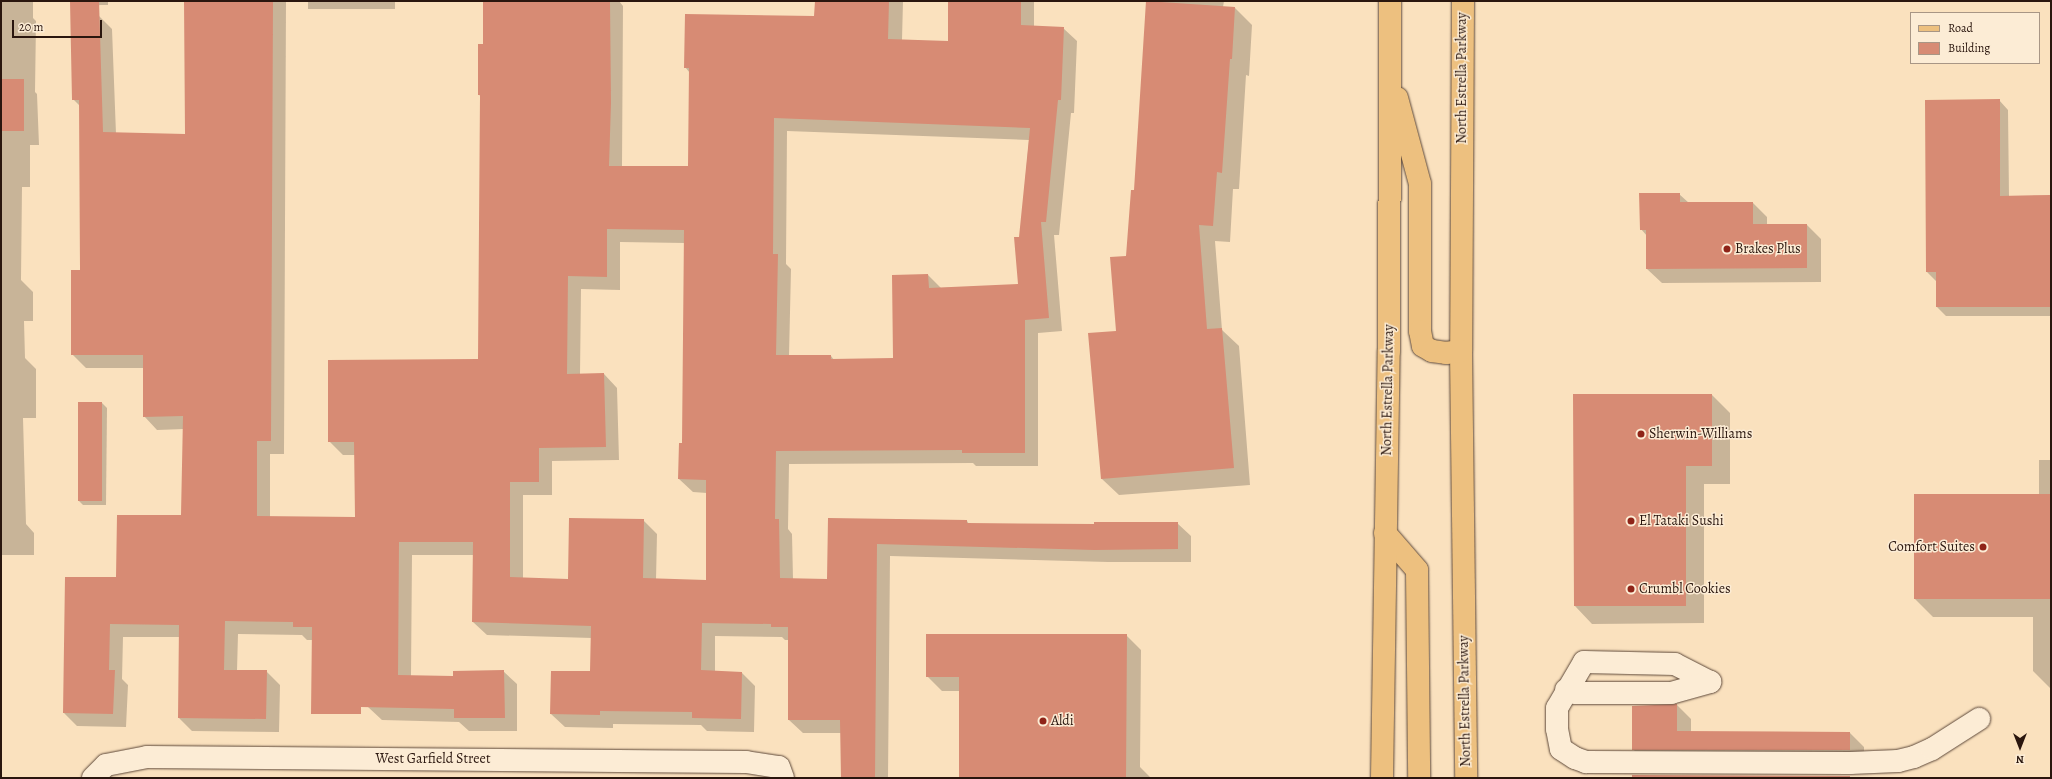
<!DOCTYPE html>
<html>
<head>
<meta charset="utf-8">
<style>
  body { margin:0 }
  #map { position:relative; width:2052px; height:779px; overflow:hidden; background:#fae1be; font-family:Alegreya,serif }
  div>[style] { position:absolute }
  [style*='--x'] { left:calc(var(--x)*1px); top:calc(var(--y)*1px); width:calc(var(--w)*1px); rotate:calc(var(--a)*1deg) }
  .shadow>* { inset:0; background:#0003; transform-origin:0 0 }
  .building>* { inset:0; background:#d78b74; transform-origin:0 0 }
  .roads { filter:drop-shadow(0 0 1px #5e493a) drop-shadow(0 0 1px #5e493a) }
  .minor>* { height:22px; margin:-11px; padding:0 11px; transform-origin:11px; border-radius:11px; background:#fcecd5 }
  .major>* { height:22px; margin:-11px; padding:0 11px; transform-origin:11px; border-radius:11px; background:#edc07f }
  .dots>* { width:11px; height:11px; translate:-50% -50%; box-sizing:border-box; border:2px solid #fcecd5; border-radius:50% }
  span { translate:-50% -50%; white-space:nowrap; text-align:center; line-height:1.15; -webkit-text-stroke:3px #fcecd5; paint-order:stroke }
  .street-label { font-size:14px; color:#2a160e }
  .poi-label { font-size:14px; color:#2a160e }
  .left { translate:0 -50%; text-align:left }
  .right { translate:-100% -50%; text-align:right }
  .frame { position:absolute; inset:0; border:2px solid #2a160e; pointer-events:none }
  .legend { position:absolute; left:1910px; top:12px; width:130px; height:52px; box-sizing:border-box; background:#fcecd5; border:1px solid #a89685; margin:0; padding:5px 7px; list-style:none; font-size:12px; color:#2a160e }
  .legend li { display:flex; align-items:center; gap:8px; height:20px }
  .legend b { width:20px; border:1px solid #a89685 }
  .north { position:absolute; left:2000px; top:727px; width:40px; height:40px; -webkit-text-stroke:3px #fcecd5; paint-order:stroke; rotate:180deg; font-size:11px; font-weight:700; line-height:16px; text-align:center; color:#2a160e }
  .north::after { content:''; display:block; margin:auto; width:14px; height:18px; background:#2a160e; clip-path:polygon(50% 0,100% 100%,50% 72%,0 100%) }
  .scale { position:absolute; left:12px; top:20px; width:90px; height:18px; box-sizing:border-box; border:2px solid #2a160e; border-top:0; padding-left:5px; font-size:12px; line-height:14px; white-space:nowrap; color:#2a160e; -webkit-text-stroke:3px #fcecd5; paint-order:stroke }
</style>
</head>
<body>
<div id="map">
  <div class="shadow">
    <div style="clip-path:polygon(1px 1px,33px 1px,33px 18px,36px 21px,35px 92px,37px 94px,39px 145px,30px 145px,30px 187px,22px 187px,21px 280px,33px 292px,33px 321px,24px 321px,25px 358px,36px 369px,36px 418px,23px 418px,26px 524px,34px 533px,34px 555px,1px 555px)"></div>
    <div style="clip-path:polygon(80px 1px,108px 1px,108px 5px,84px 5px)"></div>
    <div style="clip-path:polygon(evenodd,185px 1px,286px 1px,284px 454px,270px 454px,270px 517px,356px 518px,355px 455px,343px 455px,329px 441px,479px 360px,481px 96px,479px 95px,484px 45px,484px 1px,619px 1px,623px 6px,622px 167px,689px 167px,690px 73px,685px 67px,815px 17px,816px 1px,903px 1px,902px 40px,949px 42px,949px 1px,1034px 1px,1034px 27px,1063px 28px,1077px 41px,1074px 113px,1071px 113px,1059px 235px,1054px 235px,1062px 331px,1038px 333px,1038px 466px,976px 466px,973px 463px,789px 464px,788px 529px,792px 534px,793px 579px,828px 580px,829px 519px,967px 521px,969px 524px,1095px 525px,1177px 523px,1191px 536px,1191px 562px,1108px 562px,890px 556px,888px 778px,841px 778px,841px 733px,803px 733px,789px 720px,789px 640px,785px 640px,782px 637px,715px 636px,715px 672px,742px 673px,755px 686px,754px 732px,707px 731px,701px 725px,613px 724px,613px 728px,565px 727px,551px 714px,591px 672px,592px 638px,487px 635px,473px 622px,474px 555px,412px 555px,411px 676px,454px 677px,503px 671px,517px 684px,517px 731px,469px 731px,459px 722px,382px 720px,368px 707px,313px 640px,307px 640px,302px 635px,238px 634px,237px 671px,266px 671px,280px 685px,279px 732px,192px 731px,179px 718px,180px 637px,123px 637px,122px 679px,128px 685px,126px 727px,77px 726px,64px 713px,117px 578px,182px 516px,184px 429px,157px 430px,144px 416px,144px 368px,86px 368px,72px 354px,81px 271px,80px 106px,73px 99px,98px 15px,112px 29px,116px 134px,186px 135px,185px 1px,787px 131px,1029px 140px,1020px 238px,1019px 285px,941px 288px,928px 275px,894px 359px,834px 360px,831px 356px,789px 356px,791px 269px,786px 264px,787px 131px,185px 1px,620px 242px,685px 243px,683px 444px,680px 444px,679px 479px,693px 492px,707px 493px,707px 581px,656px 580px,657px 534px,643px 520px,569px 580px,523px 579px,523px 495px,552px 495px,552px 461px,619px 460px,617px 388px,604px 374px,580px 375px,581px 289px,620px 290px,620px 242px)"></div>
    <div style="left:308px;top:1px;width:87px;height:8px"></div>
    <div style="clip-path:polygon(1147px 1px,1224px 1px,1223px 7px,1235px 8px,1252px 25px,1249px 76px,1246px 75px,1239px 189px,1233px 189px,1230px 242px,1215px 241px,1222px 330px,1239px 346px,1250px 485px,1119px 495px,1102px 479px,1135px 191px)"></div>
    <div style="clip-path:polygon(1999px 100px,2008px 110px,2009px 197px,2051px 196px,2051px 316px,1946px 316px,1937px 307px,1936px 281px,1927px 272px)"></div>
    <div style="clip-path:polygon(1679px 194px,1689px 203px,1753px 203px,1767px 217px,1767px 225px,1807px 225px,1821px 239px,1821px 282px,1662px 283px,1647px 269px,1647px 236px,1641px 229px)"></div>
    <div style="clip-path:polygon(1712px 395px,1730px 413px,1730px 484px,1704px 484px,1704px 623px,1592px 624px,1575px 606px)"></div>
    <div style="clip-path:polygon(102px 403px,107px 408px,106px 505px,83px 505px,78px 500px)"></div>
    <div style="clip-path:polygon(2039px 460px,2051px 460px,2051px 689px,2033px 671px,2033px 617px,1933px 617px,1915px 599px,2039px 496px)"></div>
    <div style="clip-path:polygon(1126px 635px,1141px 650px,1140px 767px,1151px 778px,960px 778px,960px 691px,942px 691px,927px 676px)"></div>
    <div style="clip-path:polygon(1677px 705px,1691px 719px,1691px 732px,1850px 733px,1864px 747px,1864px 764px,1647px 764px,1633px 749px)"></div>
  </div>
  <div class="building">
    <div style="clip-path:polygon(evenodd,70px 1px,99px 1px,103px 132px,185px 134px,184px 1px,273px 1px,271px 441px,257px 441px,257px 516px,355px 517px,354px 442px,328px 442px,328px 360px,478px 359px,480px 95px,478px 95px,478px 44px,483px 44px,483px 1px,610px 1px,611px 103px,609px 166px,688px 166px,689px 68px,684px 68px,685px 14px,814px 16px,815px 1px,889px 1px,888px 39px,948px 41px,948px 1px,1021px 1px,1021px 25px,1064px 27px,1061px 100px,1058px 100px,1046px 222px,1041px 222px,1049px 318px,1025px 320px,1025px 453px,962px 453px,962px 450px,776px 451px,775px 519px,779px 519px,780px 578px,827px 579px,828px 518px,967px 520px,967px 523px,1094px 524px,1094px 522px,1178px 522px,1178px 549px,1094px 550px,877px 544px,875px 778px,841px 778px,840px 720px,788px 720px,788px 627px,771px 627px,771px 624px,702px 623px,701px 670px,742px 672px,741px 719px,692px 718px,692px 712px,600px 711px,600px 715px,550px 714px,551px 671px,590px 671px,591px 626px,472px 622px,473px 542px,399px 542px,398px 675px,453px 676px,453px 671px,504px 670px,505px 718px,454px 718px,454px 709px,361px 707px,361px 714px,311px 714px,312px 627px,293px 627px,293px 622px,225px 621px,224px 670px,267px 670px,266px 719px,178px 718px,179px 625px,110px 624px,109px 670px,115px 670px,113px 714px,63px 713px,65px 577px,116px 577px,117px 515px,181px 515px,183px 416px,143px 417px,143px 355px,71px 355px,71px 270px,80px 270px,79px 100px,72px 100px,70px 1px,774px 118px,1030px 128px,1019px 237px,1014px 237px,1018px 284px,929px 288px,928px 274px,892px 275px,893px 358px,831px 359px,831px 355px,776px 355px,778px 254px,773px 254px,774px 118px,70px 1px,607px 229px,684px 230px,682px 443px,679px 443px,678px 479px,706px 480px,706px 580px,643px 578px,644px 519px,569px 518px,568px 579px,510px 577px,510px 482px,539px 482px,539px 448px,606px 447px,604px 373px,567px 374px,568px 276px,607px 277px,607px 229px)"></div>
    <div style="clip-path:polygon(1146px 1px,1235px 7px,1232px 59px,1230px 59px,1222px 173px,1217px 172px,1213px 226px,1199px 225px,1207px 329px,1222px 328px,1234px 468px,1101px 479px,1088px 333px,1116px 331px,1110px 257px,1126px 256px,1131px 190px,1134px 190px)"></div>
    <div style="left:1px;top:79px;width:23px;height:52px"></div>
    <div style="clip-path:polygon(2000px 99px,2000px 196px,2051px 195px,2051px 307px,1936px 307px,1936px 272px,1926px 272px,1925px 100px)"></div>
    <div style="clip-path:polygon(1639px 193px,1680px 193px,1680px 202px,1753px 202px,1753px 224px,1807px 224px,1807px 268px,1646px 269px,1646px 230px,1640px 230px)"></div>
    <div style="clip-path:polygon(1573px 394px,1712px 394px,1712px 466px,1686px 466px,1686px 606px,1574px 606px)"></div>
    <div style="left:78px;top:402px;width:24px;height:99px"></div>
    <div style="left:1914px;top:494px;width:137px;height:105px"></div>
    <div style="clip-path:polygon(926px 634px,1127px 634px,1126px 778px,959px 778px,959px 677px,926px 677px)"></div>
    <div style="clip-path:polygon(1677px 704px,1677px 731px,1850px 732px,1850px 750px,1632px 750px,1632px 706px)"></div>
    <div style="clip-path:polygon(1632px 775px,1850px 776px,1850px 778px,1632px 778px)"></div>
  </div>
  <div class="roads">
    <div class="minor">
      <div style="--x:1710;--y:682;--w:39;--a:-153"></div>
      <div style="--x:1675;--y:664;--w:91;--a:-178.7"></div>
      <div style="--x:1584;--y:662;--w:53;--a:120.4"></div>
      <div style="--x:1557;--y:708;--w:21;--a:90"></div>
      <div style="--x:1557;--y:729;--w:20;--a:79"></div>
      <div style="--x:1561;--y:749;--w:17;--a:33"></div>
      <div style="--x:1575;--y:758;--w:12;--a:20"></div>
      <div style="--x:1586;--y:762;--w:264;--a:0.2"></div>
      <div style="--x:1850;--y:763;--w:48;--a:-2.4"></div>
      <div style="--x:1898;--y:761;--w:16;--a:-14"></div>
      <div style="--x:1914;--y:757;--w:20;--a:-24"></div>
      <div style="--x:1932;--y:749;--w:56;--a:-32.6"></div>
      <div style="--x:1566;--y:690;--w:10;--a:17"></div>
      <div style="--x:1576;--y:693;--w:95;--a:0"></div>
      <div style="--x:1671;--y:693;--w:41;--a:-15.8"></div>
      <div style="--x:93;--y:778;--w:18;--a:-45"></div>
      <div style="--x:106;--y:765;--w:42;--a:-11"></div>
      <div style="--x:147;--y:757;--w:599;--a:0.48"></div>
      <div style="--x:746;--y:762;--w:33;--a:9"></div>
      <div style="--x:779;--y:767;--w:12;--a:70"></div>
    </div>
    <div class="major">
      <div style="--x:1463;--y:1;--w:350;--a:90.3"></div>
      <div style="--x:1461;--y:351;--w:427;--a:89.3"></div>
      <div style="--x:1397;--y:98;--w:89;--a:75"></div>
      <div style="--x:1420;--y:184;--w:147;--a:90"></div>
      <div style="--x:1420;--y:331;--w:15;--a:79"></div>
      <div style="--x:1423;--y:346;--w:10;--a:29"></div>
      <div style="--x:1432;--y:351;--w:14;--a:8"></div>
      <div style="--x:1446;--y:353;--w:15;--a:-8"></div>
      <div style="--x:1385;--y:533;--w:49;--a:49.1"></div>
      <div style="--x:1417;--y:570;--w:208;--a:89.4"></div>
      <div style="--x:1382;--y:778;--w:427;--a:-89.1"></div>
      <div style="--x:1389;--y:351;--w:350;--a:-89.8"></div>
    </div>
  </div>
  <div class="dots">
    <div style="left:1727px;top:249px;background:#8f2418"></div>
    <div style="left:1641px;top:434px;background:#8f2418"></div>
    <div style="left:1631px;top:521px;background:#8f2418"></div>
    <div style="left:1983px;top:547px;background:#8f2418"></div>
    <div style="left:1631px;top:589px;background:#8f2418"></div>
    <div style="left:1043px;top:721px;background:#8f2418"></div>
  </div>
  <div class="street-label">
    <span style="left:1462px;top:78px;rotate:-90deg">North Estrella Parkway</span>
    <span style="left:1388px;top:390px;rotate:-89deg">North Estrella Parkway</span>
    <span style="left:1465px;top:701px;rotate:-91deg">North Estrella Parkway</span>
    <span style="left:433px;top:759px">West Garfield Street</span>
  </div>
  <div class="poi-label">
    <span class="left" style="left:1735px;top:249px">Brakes Plus</span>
    <span class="left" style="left:1649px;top:434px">Sherwin-Williams</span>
    <span class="left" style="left:1639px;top:521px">El Tataki Sushi</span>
    <span class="right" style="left:1975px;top:547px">Comfort Suites</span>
    <span class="left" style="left:1639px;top:589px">Crumbl Cookies</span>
    <span class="left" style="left:1051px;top:721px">Aldi</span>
  </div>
  <div class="frame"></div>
  <ul class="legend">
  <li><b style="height:5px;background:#edc07f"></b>Road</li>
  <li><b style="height:11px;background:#d78b74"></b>Building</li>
  </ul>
  <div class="north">N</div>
  <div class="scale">20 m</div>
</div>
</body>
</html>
